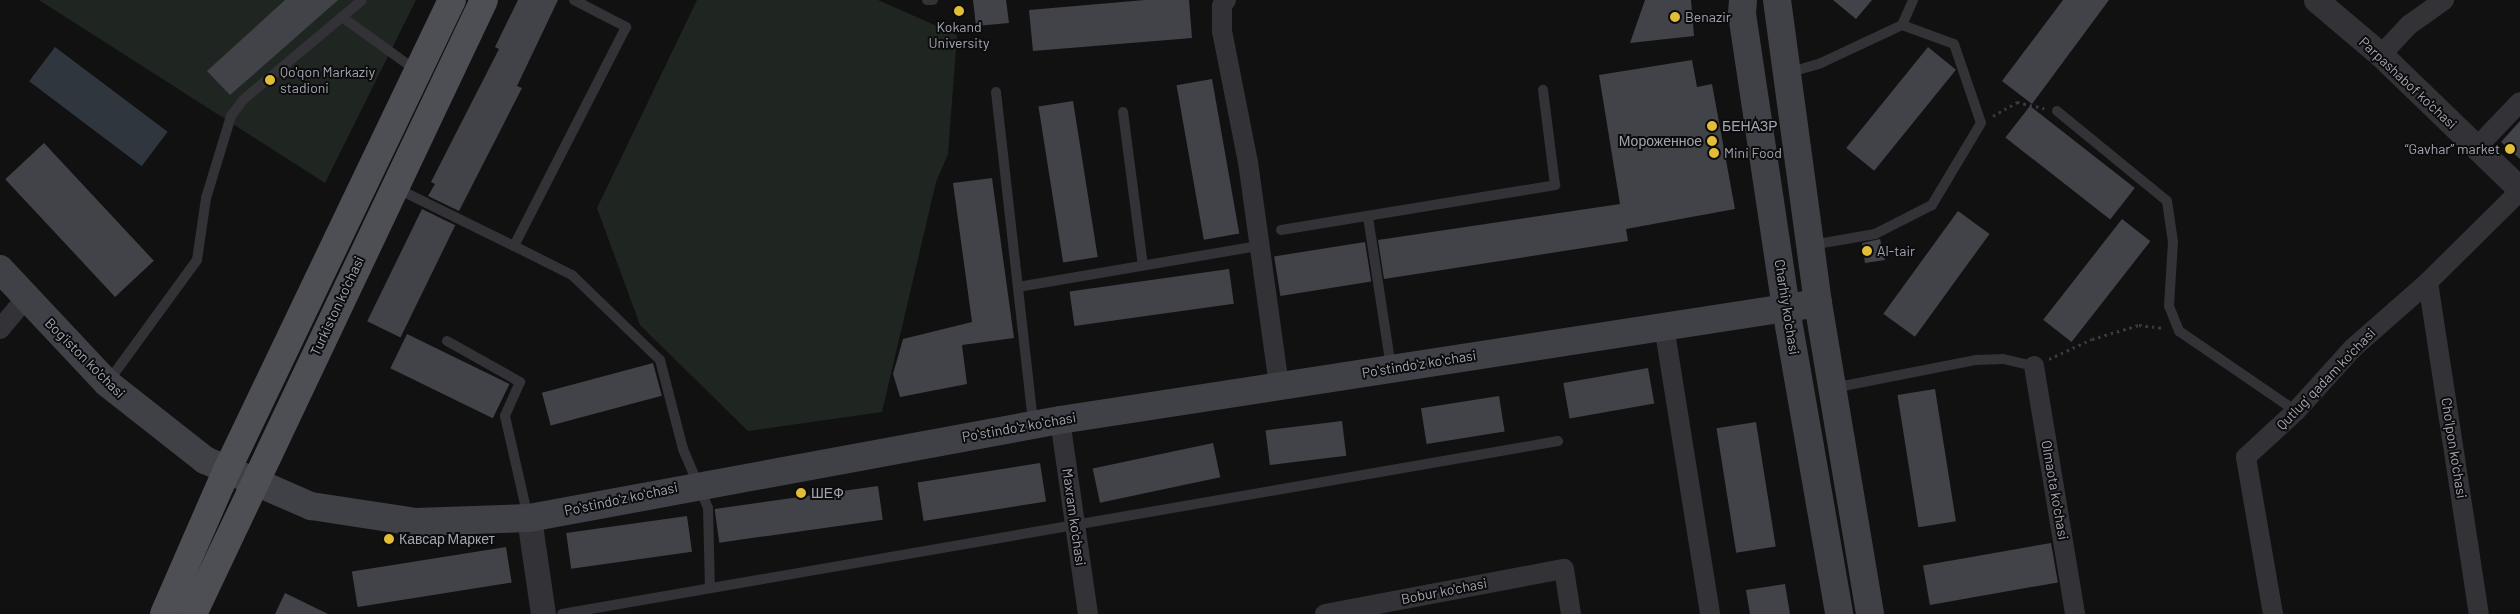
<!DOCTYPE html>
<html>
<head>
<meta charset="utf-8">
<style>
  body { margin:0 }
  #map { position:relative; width:2520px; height:614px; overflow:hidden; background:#111112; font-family:Barlow,sans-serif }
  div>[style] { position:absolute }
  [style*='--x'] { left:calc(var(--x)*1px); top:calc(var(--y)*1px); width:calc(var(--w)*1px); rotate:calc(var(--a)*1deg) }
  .green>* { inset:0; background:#1f2621 }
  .water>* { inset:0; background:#2f363e; transform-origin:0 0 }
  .building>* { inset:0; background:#424348; transform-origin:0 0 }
  .path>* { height:3px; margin-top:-1.5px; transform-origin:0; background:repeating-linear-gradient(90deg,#3a3b3f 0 2.5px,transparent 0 6.5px) }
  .service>* { height:10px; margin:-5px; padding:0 5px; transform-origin:5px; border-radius:5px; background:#323237 }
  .minor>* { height:20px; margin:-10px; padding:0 10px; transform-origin:10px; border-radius:10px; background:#323237 }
  .tertiary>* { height:25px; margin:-12.5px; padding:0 12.5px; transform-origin:12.5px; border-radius:12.5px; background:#323237 }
  .secondary>* { height:28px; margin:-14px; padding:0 14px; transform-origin:14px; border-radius:14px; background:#404146 }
  .primary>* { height:28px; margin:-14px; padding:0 14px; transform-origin:14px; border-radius:14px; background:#4e4f55 }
  .dots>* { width:14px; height:14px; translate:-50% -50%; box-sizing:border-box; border:2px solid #0c0c0d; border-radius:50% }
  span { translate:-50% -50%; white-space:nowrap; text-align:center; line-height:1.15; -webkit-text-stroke:4px #0c0c0d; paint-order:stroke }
  .poi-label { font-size:14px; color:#a3a6b2 }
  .left { translate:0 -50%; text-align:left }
  .right { translate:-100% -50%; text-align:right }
  .street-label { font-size:14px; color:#a3a6b2 }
</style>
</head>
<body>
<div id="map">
  <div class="green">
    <div style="clip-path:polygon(39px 0,416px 0,325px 183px)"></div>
    <div style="clip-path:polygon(697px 0,878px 0,957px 35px,948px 154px,936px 182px,882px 412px,748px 431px,640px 325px,597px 208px)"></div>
  </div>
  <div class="water">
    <div style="left:55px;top:47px;width:141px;height:43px;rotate:37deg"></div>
  </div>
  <div class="building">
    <div style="clip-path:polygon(285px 0,338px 0,230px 95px,207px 71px)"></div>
    <div style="clip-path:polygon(518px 0,558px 0,517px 86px,522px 88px,459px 211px,428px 196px,435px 184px,431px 182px,499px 49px,495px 47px)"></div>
    <div style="clip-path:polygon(973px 0,1006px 0,1009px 23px,976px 26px)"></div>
    <div style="clip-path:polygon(1145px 0,1189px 0,1192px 38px,1033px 51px,1029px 10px)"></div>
    <div style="clip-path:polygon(1645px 0,1691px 0,1694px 36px,1630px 43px)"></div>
    <div style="clip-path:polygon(1833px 0,1872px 0,1856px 19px)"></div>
    <div style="clip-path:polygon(2063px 0,2109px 0,2032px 104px,2002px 81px)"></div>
    <div style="left:1928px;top:47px;width:36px;height:130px;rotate:39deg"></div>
    <div style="clip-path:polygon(1692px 60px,1697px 87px,1712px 84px,1735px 209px,1626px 229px,1628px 241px,1384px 279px,1378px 240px,1620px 204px,1599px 75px)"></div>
    <div style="left:1212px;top:79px;width:157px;height:36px;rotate:80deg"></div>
    <div style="left:1073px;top:101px;width:158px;height:35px;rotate:81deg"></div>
    <div style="left:2030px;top:106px;width:133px;height:40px;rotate:38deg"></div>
    <div style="clip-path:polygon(2520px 121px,2520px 159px,2501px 142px)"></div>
    <div style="left:44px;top:143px;width:161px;height:53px;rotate:47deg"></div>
    <div style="clip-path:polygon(992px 178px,1014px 338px,962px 345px,967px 384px,900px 397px,893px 374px,903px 339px,972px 322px,953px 183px)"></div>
    <div style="left:422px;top:209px;width:37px;height:125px;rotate:26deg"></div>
    <div style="left:1958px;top:211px;width:39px;height:127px;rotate:36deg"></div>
    <div style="left:2122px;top:219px;width:36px;height:128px;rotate:38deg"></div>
    <div style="clip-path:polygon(1880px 239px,1885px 260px,1865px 263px,1862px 243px)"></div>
    <div style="left:1365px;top:242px;width:40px;height:92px;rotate:81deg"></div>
    <div style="left:1229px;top:269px;width:35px;height:161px;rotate:82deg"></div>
    <div style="left:407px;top:334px;width:114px;height:38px;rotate:26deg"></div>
    <div style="left:653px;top:363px;width:34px;height:115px;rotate:75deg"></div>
    <div style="left:1648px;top:368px;width:36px;height:86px;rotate:80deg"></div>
    <div style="left:1935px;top:389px;width:134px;height:38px;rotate:81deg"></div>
    <div style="left:1499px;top:396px;width:36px;height:79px;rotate:81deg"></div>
    <div style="left:1342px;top:421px;width:35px;height:77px;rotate:83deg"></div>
    <div style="left:1756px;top:422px;width:126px;height:40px;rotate:81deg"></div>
    <div style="left:1213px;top:443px;width:35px;height:123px;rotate:78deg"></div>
    <div style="left:1040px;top:463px;width:39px;height:124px;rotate:81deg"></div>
    <div style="left:878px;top:486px;width:34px;height:165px;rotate:82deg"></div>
    <div style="left:687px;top:516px;width:36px;height:122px;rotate:82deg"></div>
    <div style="left:2051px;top:543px;width:40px;height:130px;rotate:80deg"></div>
    <div style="left:506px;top:547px;width:36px;height:156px;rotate:81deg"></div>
    <div style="clip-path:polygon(1785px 584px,1790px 614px,1750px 614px,1746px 590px)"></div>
    <div style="clip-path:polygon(285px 593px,328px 614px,275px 614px)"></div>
  </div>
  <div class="path">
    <div style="--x:1993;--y:116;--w:28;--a:-30"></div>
    <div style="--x:2017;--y:102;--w:28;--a:13"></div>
    <div style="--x:2049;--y:359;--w:47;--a:-24.9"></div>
    <div style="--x:2092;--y:339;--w:49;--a:-16.6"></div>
    <div style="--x:2139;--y:325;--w:25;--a:7"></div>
  </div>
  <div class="service">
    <div style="--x:574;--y:0;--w:59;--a:27.4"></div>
    <div style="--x:626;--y:27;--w:246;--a:117.1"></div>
    <div style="--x:514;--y:246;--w:65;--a:26.6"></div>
    <div style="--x:572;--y:275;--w:122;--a:44"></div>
    <div style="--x:660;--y:360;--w:92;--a:75.5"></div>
    <div style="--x:683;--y:449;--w:64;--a:67"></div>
    <div style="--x:708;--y:508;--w:80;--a:88.6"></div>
    <div style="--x:927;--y:0;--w:6;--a:0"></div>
    <div style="--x:342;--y:17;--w:92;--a:35.8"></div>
    <div style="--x:1902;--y:25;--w:27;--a:-66"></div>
    <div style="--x:1787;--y:73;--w:35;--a:-16"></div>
    <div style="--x:1821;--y:63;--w:89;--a:-25.1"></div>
    <div style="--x:1902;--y:25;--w:55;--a:20.1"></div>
    <div style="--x:1954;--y:44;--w:83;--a:71.1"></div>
    <div style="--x:1981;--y:123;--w:96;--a:120.9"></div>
    <div style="--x:1932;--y:205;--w:64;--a:153"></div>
    <div style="--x:1875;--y:234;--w:65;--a:170.2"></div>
    <div style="--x:996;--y:92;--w:334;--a:83.6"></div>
    <div style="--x:2057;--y:111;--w:142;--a:39.3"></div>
    <div style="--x:2167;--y:201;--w:41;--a:81.7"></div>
    <div style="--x:2173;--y:242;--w:64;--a:93.6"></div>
    <div style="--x:2169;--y:306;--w:27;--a:68"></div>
    <div style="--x:2179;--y:331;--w:142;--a:34.4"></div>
    <div style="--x:1123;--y:112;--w:155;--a:82.6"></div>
    <div style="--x:396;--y:188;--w:131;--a:26.2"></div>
    <div style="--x:1368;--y:217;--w:153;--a:81.3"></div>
    <div style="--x:1281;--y:230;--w:278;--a:-9.3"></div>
    <div style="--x:1555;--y:185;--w:96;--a:-97.2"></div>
    <div style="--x:1018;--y:287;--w:244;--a:-9.7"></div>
    <div style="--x:447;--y:341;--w:84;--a:29.3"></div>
    <div style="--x:520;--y:382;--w:37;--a:114"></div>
    <div style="--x:505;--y:416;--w:104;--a:77.2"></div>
    <div style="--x:108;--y:382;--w:151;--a:-53.9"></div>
    <div style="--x:197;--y:260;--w:63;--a:-81.7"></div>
    <div style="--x:206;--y:198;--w:86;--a:-73"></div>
    <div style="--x:231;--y:116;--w:20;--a:-53"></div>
    <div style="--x:243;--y:100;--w:155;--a:-40"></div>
    <div style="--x:1833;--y:388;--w:146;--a:-11.1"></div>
    <div style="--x:1976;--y:360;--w:27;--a:-2"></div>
    <div style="--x:2003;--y:359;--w:32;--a:13"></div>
    <div style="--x:562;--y:614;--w:1011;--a:-9.85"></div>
  </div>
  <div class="minor">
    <div style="--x:1226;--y:0;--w:7;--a:124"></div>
    <div style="--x:1222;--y:6;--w:25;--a:90"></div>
    <div style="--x:1222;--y:31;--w:134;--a:78.8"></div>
    <div style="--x:1248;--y:162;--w:226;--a:82.1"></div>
    <div style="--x:2381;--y:55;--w:41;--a:-47"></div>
    <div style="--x:2409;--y:25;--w:43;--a:-35.5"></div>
    <div style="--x:2477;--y:147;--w:62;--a:-46.3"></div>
    <div style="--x:2428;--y:282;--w:336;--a:81.3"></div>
    <div style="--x:1664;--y:326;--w:292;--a:80.9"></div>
    <div style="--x:0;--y:329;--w:40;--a:-50"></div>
    <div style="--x:2034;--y:366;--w:251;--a:80.6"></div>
    <div style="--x:1060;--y:420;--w:196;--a:81.8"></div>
    <div style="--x:1325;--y:614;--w:243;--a:-10.7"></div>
    <div style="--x:1564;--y:569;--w:46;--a:81.2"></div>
    <div style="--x:2273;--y:614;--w:159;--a:-99.8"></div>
    <div style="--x:2246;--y:457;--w:68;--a:-42.6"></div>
    <div style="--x:2296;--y:411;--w:85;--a:-47.9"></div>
    <div style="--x:2353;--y:348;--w:100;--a:-41.3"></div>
    <div style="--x:2428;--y:282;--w:129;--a:-44.7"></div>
  </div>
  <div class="tertiary">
    <div style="--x:2316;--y:0;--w:85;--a:40.2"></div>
    <div style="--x:2381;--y:55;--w:193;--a:44"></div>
    <div style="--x:529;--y:518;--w:97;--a:81.7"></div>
  </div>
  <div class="secondary">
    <div style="--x:1743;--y:0;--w:14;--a:94"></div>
    <div style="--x:1742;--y:14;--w:298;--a:81.5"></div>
    <div style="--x:1786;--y:309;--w:310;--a:80.1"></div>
    <div style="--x:1777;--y:0;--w:306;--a:82.3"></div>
    <div style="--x:1818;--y:303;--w:315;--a:80.5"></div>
    <div style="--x:0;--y:269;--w:156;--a:46.8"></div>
    <div style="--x:107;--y:383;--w:125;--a:38.2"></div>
    <div style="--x:205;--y:460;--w:116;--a:23.5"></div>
    <div style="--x:311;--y:506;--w:105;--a:8.7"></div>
    <div style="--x:415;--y:522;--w:114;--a:-2"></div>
    <div style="--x:529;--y:518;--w:540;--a:-10.46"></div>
    <div style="--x:1060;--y:420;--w:767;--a:-8.77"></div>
  </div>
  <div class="primary">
    <div style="--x:164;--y:614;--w:157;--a:-66.4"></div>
    <div style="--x:227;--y:470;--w:521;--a:-64.42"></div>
    <div style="--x:193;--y:614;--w:679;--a:-64.64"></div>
  </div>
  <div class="dots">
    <div style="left:959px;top:11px;background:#e2bd38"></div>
    <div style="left:1675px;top:17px;background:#e2bd38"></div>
    <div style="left:270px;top:80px;background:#e2bd38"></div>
    <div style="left:1712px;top:126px;background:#e2bd38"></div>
    <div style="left:1712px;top:141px;background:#e2bd38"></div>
    <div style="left:2510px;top:149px;background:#e2bd38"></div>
    <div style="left:1714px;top:153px;background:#e2bd38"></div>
    <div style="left:1867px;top:251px;background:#e2bd38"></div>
    <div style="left:801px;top:493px;background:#e2bd38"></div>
    <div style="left:389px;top:539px;background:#e2bd38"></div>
  </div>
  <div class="poi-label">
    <span class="left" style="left:1685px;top:17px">Benazir</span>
    <span style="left:959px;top:35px">Kokand<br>University</span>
    <span class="left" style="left:280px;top:80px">Qo'qon Markaziy<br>stadioni</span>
    <span class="left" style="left:1722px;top:126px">БЕНАЗР</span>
    <span class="right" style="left:1702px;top:141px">Мороженное</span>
    <span class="right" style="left:2500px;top:149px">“Gavhar” market</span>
    <span class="left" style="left:1724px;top:153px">Mini Food</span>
    <span class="left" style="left:1877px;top:251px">Al-tair</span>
    <span class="left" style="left:811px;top:493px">ШЕФ</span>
    <span class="left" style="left:399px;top:539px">Кавсар Маркет</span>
  </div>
  <div class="street-label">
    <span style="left:2408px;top:83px;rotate:43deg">Parpashabof ko'chasi</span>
    <span style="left:337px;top:306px;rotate:-65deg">Turkiston ko'chasi</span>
    <span style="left:1787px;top:307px;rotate:81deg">Charhiy ko'chasi</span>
    <span style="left:85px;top:358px;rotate:45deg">Bog'iston ko'chasi</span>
    <span style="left:1419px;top:364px;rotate:-9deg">Poʻstindoʻz koʻchasi</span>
    <span style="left:2326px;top:379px;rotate:-46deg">Qutlug' qadam ko'chasi</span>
    <span style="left:1019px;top:427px;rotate:-10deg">Poʻstindoʻz koʻchasi</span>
    <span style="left:2454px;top:448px;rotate:81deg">Cho'lpon ko'chasi</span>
    <span style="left:2055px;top:490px;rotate:80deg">Olmaota ko'chasi</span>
    <span style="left:621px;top:499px;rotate:-12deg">Poʻstindoʻz koʻchasi</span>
    <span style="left:1074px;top:517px;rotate:82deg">Maxram ko'chasi</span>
    <span style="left:1444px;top:591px;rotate:-11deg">Bobur ko'chasi</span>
  </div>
</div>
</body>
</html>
